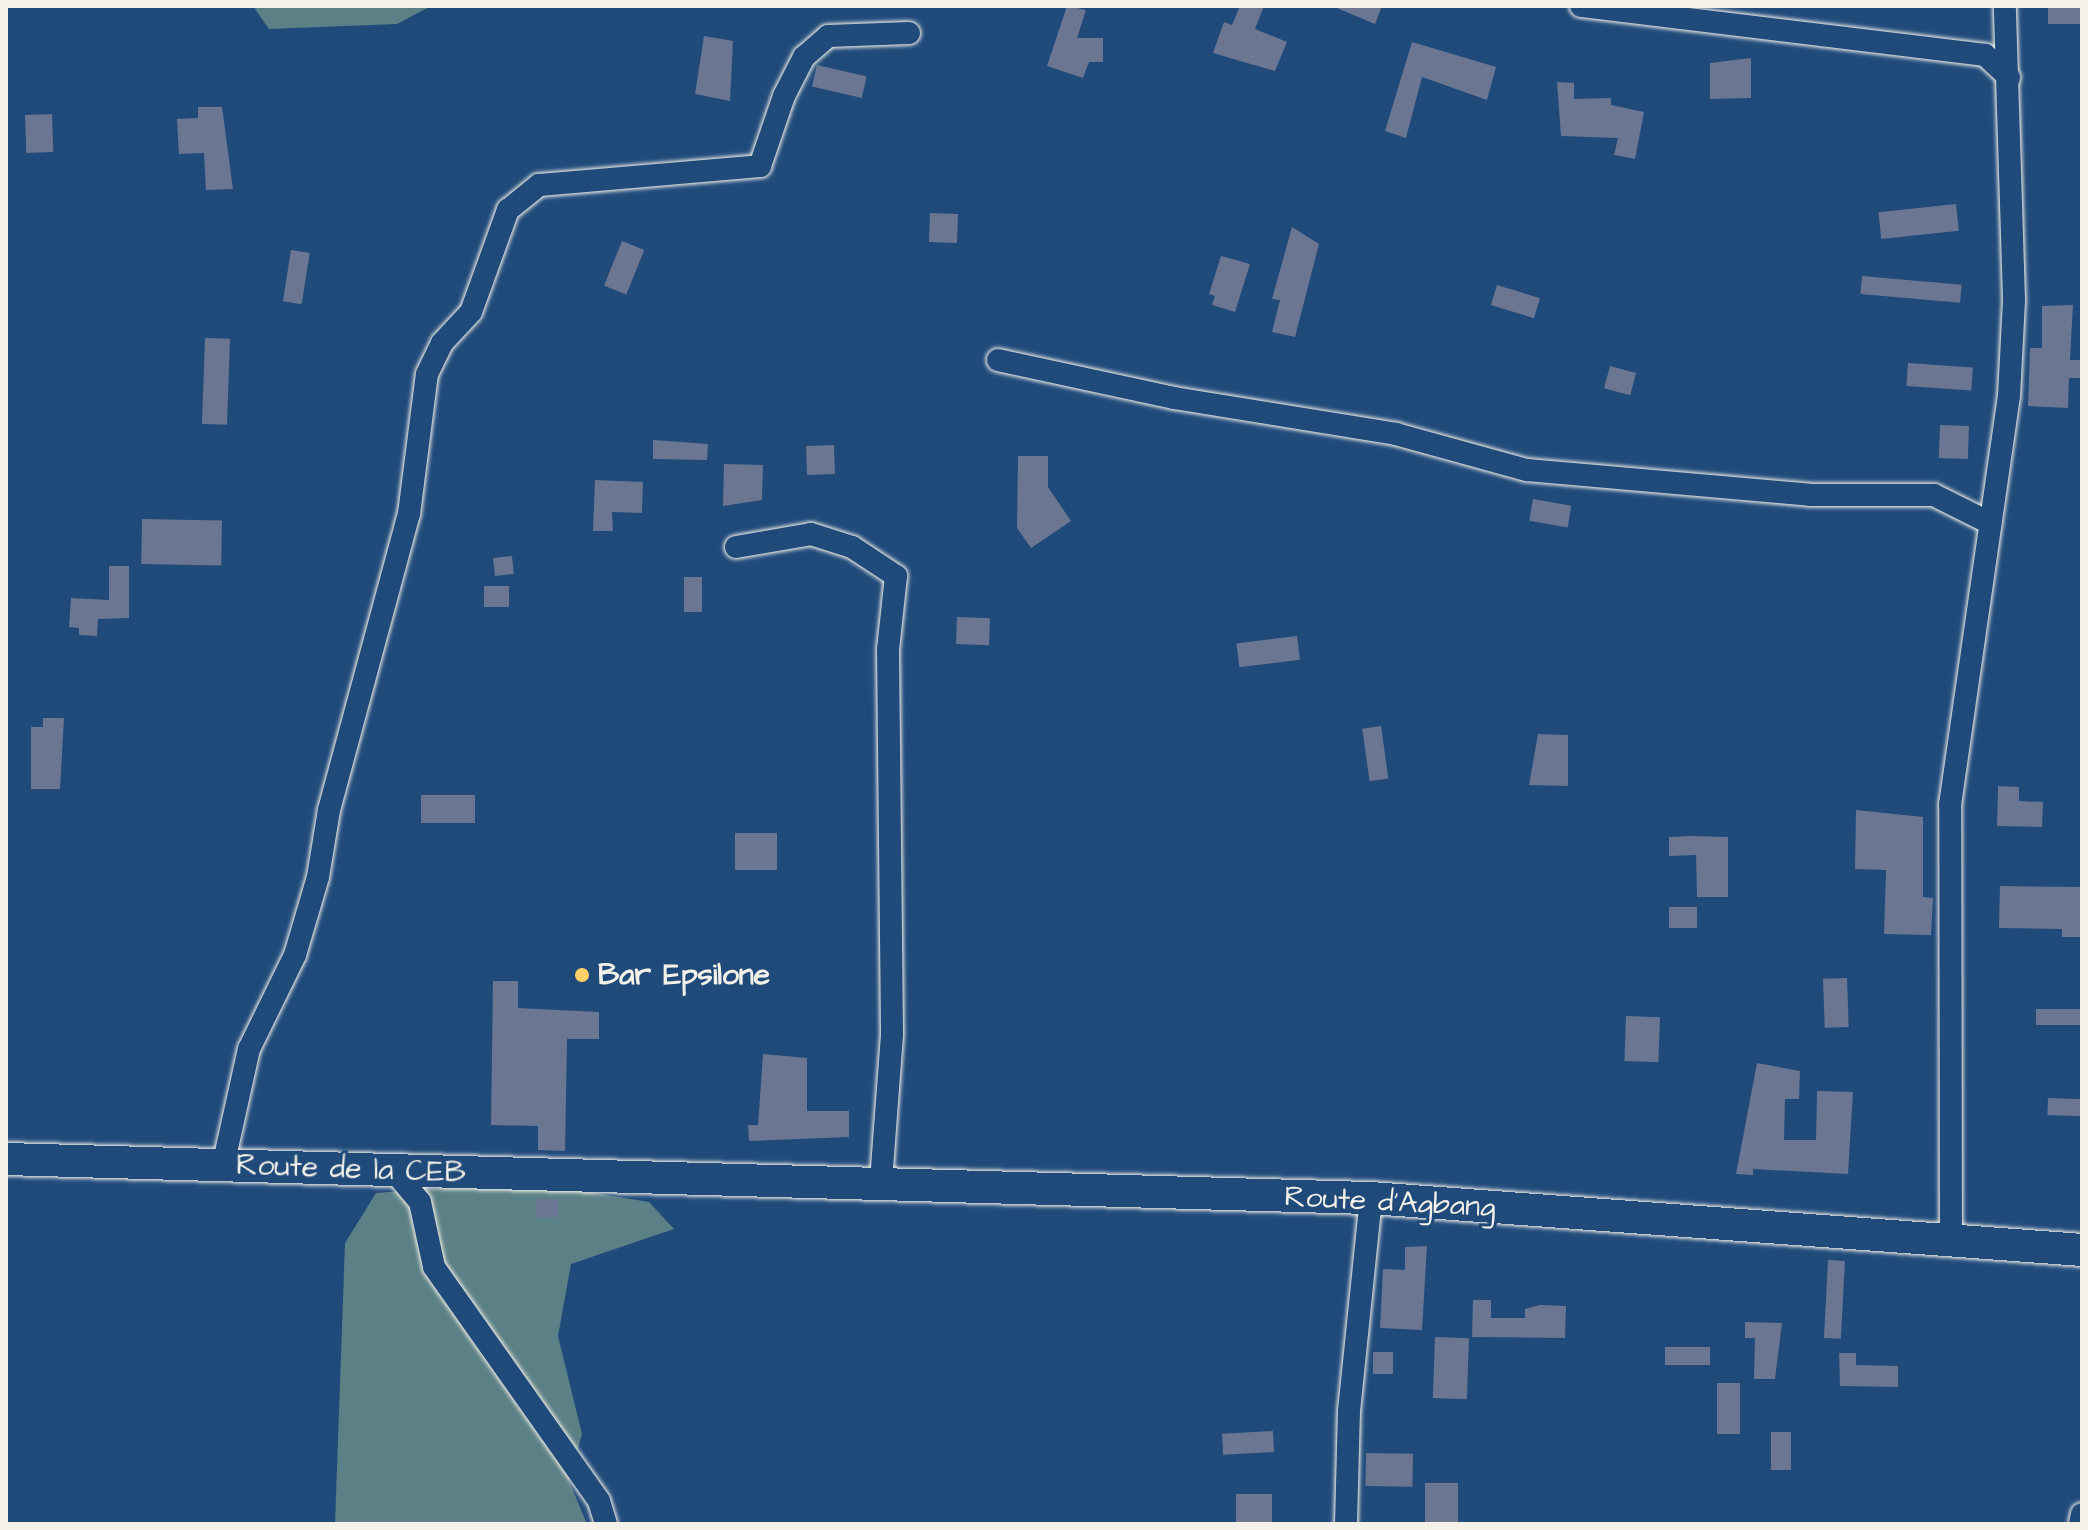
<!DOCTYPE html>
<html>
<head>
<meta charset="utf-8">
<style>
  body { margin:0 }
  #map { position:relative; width:2088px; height:1530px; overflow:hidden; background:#1f4a7a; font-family:"Architects Daughter",sans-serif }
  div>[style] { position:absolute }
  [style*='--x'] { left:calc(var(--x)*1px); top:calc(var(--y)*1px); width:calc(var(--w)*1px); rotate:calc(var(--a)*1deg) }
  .green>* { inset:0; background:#5b8085 }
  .building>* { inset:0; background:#6b7692; transform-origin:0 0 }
  .roads { filter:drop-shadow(0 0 2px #f4f1e8) drop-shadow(0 0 2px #f4f1e8) }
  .minor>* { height:22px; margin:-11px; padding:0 11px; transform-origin:11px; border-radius:11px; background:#1f4a7a }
  .secondary>* { height:32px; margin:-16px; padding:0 16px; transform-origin:16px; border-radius:16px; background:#1f4a7a }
  .dots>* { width:22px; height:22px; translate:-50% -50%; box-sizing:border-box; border:4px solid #1f4a7a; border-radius:50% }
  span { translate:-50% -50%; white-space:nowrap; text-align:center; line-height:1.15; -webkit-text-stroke:6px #1f4a7a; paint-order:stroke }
  .poi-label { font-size:30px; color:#f4f1e8; font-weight:700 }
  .left { translate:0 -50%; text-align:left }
  .street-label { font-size:30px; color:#f4f1e8 }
  .frame { position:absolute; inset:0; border:8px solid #f4f1e8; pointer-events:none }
</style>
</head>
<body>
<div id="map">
  <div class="green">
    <div style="clip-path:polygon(253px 6px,431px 6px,397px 24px,269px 29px)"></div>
    <div style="clip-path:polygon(461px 1187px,556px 1187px,649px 1202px,674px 1229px,571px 1264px,558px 1336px,582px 1434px,569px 1481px,587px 1524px,335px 1524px,345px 1243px,376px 1193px)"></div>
  </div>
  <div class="building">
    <div style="clip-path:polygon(1067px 6px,1086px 10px,1077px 38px,1103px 38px,1103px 62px,1089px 62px,1083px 78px,1047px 66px)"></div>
    <div style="clip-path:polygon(1240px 6px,1264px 6px,1255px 29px,1287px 42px,1275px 71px,1213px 53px,1224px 22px,1232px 25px)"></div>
    <div style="clip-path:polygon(1332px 6px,1382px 6px,1375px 24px)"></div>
    <div style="left:2048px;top:6px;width:34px;height:18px"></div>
    <div style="clip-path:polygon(704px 36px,733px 41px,730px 101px,695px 94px)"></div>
    <div style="clip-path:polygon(1412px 42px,1496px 67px,1487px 100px,1422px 77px,1406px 138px,1385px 131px)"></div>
    <div style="clip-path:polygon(1751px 58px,1751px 98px,1710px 99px,1710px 63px)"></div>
    <div style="left:817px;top:65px;width:51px;height:22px;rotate:13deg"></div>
    <div style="clip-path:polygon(1557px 82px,1574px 83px,1574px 99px,1611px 98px,1611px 105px,1644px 112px,1635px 159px,1614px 155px,1618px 138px,1561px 136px)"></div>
    <div style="clip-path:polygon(198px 107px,222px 107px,233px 189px,206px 190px,204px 153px,179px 154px,177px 119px,198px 118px)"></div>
    <div style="left:52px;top:114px;width:38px;height:27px;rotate:88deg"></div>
    <div style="left:1956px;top:204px;width:27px;height:78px;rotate:84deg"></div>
    <div style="left:930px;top:213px;width:28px;height:29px;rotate:2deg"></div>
    <div style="clip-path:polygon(1292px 227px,1319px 244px,1295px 337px,1272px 332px,1280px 300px,1272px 299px)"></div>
    <div style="left:622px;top:241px;width:24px;height:48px;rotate:22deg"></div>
    <div style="left:291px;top:250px;width:19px;height:52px;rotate:9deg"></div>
    <div style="clip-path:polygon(1221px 256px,1250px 264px,1235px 312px,1212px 305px,1215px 296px,1209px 294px)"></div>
    <div style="left:1862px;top:276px;width:100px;height:18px;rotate:5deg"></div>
    <div style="left:1497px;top:285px;width:45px;height:21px;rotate:17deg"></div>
    <div style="clip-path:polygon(2073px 305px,2070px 360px,2082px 360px,2082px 378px,2069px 378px,2068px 408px,2028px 406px,2030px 348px,2042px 348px,2042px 306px)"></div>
    <div style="left:205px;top:338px;width:25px;height:86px;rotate:2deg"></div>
    <div style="left:1908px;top:363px;width:65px;height:23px;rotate:4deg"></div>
    <div style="left:1610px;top:366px;width:27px;height:23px;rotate:15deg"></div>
    <div style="left:1940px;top:425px;width:29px;height:33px;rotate:2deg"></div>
    <div style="clip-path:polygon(653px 440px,708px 444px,707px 460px,653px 459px)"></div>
    <div style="left:834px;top:445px;width:29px;height:28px;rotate:88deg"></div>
    <div style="clip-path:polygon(1018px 456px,1048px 456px,1048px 487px,1071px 521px,1031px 548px,1017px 528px)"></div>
    <div style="clip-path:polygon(724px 464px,763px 465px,762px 500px,723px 506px)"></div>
    <div style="clip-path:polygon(595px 480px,643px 482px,642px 513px,612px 512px,613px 531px,593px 531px)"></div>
    <div style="left:1533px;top:499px;width:39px;height:22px;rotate:10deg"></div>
    <div style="left:142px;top:519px;width:80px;height:45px;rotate:1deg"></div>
    <div style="left:512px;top:556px;width:18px;height:19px;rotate:84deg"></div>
    <div style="clip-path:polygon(109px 566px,129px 566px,129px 618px,98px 619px,97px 636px,79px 635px,79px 628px,69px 627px,71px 598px,109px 600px)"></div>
    <div style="left:684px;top:577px;width:18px;height:35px"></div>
    <div style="left:484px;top:586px;width:25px;height:21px"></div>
    <div style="left:957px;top:617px;width:33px;height:27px;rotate:2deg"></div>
    <div style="left:1297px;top:636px;width:24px;height:61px;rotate:83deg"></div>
    <div style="clip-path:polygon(43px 718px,64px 718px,60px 789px,31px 789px,31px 727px,43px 727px)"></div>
    <div style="left:1381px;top:726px;width:53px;height:19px;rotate:82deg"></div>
    <div style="clip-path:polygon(1538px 734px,1568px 735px,1568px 786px,1529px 785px)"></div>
    <div style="clip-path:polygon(1998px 786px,2019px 787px,2019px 801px,2043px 802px,2042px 827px,1997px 826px)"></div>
    <div style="left:421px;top:795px;width:54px;height:28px"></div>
    <div style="clip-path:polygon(1856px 810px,1923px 817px,1923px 897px,1933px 898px,1931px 935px,1884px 934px,1886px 870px,1855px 869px)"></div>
    <div style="left:735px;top:833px;width:42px;height:37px"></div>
    <div style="clip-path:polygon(1689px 836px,1728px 837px,1728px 897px,1697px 897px,1696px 855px,1669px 856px,1669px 837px)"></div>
    <div style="clip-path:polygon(2000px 886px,2082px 887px,2082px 937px,2062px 937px,2062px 929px,1999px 928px)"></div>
    <div style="left:1697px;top:907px;width:21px;height:28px;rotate:90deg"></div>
    <div style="left:1847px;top:978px;width:49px;height:24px;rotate:88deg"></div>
    <div style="clip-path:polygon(493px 981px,518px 981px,518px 1008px,599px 1012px,599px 1039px,567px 1039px,565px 1151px,538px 1150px,538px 1126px,491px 1125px)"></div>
    <div style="left:2036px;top:1009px;width:46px;height:16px"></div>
    <div style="left:1626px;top:1016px;width:34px;height:45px;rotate:2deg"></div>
    <div style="clip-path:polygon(763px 1054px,807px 1058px,807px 1111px,849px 1111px,849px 1137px,749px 1141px,748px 1125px,758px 1125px)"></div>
    <div style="clip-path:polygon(1757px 1063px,1800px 1071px,1799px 1099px,1785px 1099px,1784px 1140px,1816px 1140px,1817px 1091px,1853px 1092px,1848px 1174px,1753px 1169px,1753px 1175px,1736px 1174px)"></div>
    <div style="left:2048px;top:1098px;width:34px;height:17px;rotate:2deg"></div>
    <div style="left:536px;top:1199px;width:22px;height:18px"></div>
    <div style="clip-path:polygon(1427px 1246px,1422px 1330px,1380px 1328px,1383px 1269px,1405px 1270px,1405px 1247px)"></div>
    <div style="left:1828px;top:1260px;width:17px;height:78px;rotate:3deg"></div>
    <div style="clip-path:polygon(1473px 1300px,1491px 1300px,1491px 1318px,1525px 1318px,1525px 1309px,1540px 1305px,1566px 1306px,1565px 1338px,1472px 1337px)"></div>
    <div style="clip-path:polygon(1745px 1322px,1782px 1323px,1775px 1379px,1754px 1379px,1755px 1338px,1745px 1338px)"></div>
    <div style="left:1435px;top:1337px;width:34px;height:61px;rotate:2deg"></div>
    <div style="left:1710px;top:1347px;width:18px;height:45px;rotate:90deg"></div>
    <div style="left:1373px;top:1352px;width:20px;height:22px"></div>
    <div style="clip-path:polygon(1839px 1353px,1856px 1353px,1856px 1365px,1898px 1366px,1898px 1387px,1840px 1386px)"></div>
    <div style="left:1717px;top:1383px;width:23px;height:51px"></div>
    <div style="left:1273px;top:1431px;width:21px;height:51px;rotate:87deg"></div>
    <div style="left:1771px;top:1432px;width:20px;height:38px"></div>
    <div style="left:1366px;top:1453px;width:47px;height:33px;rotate:1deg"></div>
    <div style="left:1425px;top:1483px;width:33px;height:41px"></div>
    <div style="left:1236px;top:1494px;width:36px;height:30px"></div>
  </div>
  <div class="roads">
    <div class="minor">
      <div style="--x:1581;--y:6;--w:407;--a:6.9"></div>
      <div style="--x:1985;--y:55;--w:33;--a:43"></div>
      <div style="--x:998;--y:360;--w:180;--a:12.2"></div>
      <div style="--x:1174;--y:398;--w:225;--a:9.2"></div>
      <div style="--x:1396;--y:434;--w:136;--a:15.4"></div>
      <div style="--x:1527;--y:470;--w:284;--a:5"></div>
      <div style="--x:1810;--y:495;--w:124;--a:0"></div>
      <div style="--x:1934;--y:495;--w:63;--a:26.6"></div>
      <div style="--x:736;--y:547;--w:76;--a:-9.8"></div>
      <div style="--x:811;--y:534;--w:43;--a:17.6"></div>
      <div style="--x:852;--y:547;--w:53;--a:33.4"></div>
      <div style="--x:896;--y:576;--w:74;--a:96.2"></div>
      <div style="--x:888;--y:650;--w:385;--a:89.4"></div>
      <div style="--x:892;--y:1035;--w:147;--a:94.3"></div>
      <div style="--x:223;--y:1166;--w:120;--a:-77.5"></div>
      <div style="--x:249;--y:1049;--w:105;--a:-63.9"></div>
      <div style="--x:295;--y:955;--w:81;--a:-73.6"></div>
      <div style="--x:318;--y:877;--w:68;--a:-80.7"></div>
      <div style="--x:329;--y:810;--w:307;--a:-74.9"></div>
      <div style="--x:409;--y:514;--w:141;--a:-82.7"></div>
      <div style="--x:427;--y:374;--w:34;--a:-64"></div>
      <div style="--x:442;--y:343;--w:42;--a:-46.9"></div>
      <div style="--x:471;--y:312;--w:109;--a:-70.1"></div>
      <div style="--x:508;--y:210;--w:40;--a:-39"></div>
      <div style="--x:539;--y:185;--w:222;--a:-4.9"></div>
      <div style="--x:760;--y:166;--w:74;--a:-71.1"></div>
      <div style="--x:784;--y:96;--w:44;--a:-62.9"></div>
      <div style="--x:804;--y:57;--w:32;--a:-41"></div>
      <div style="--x:828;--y:36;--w:81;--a:-2.1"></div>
      <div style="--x:394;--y:1171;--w:40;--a:50"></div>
      <div style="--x:420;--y:1202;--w:66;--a:77.8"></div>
      <div style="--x:434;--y:1267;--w:286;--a:54.8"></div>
      <div style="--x:599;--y:1501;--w:24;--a:73"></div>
      <div style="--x:1951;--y:1239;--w:434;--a:-90.1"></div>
      <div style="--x:1950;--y:805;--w:413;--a:-81.8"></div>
      <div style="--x:2009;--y:396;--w:97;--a:-87"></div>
      <div style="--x:2014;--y:299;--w:293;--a:-91.8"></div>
      <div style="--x:1346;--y:1524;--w:113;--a:-88.5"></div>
      <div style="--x:1349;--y:1411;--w:214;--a:-84.1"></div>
      <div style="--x:2080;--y:1524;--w:10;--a:-79"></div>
    </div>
    <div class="secondary">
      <div style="--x:6;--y:1159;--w:1366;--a:1.64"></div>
      <div style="--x:1371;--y:1198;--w:713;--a:4.18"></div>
    </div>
  </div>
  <div class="dots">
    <div style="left:582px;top:975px;background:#ffd166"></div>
  </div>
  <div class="poi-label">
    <span class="left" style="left:598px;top:975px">Bar Epsilone</span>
  </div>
  <div class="street-label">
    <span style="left:351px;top:1169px;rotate:2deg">Route de la CEB</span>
    <span style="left:1390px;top:1202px;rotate:3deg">Route d'Agbang</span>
  </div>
  <div class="frame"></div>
</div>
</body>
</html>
